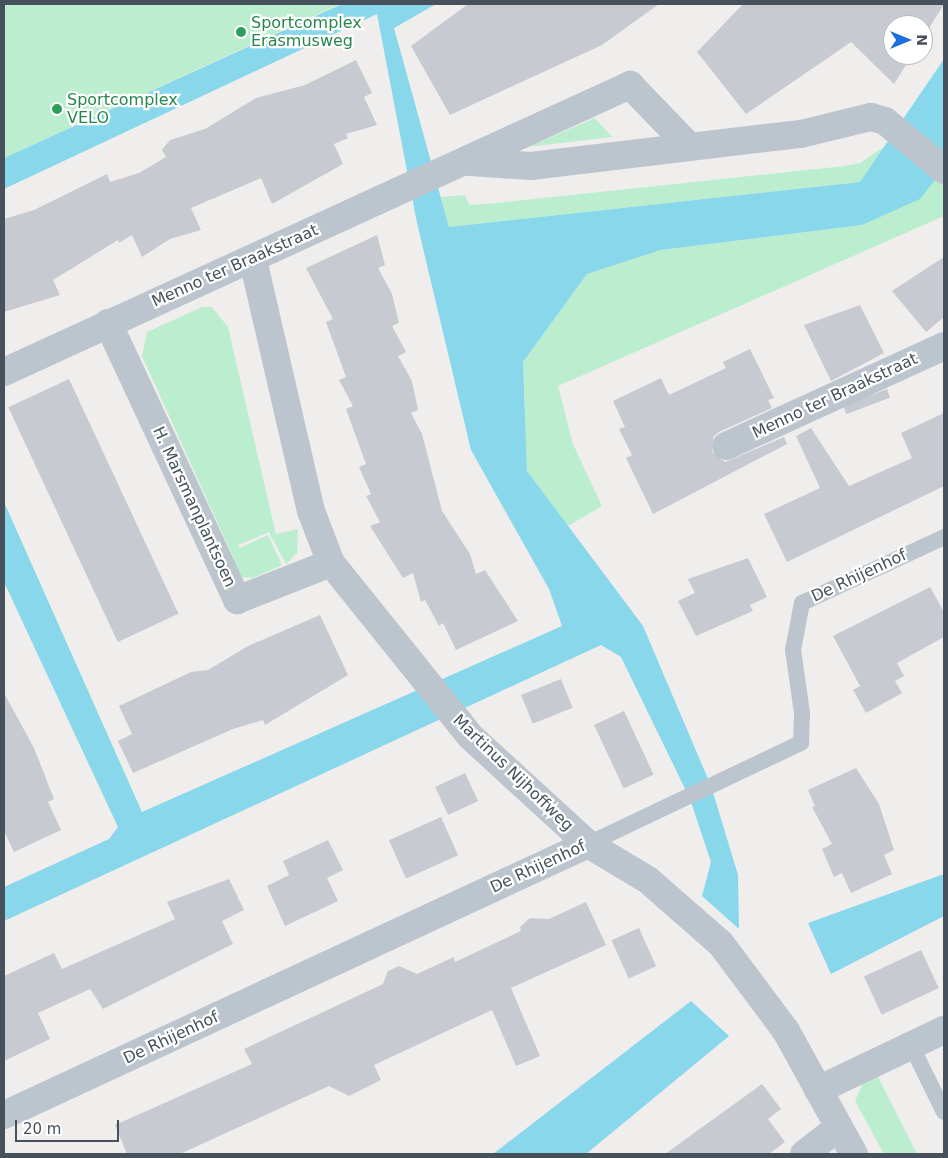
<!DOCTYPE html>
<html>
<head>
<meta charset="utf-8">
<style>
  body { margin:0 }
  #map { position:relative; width:948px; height:1158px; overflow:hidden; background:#f0eded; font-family:"DejaVu Sans",sans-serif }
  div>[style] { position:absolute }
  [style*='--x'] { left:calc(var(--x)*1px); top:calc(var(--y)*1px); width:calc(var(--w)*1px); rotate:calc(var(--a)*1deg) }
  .green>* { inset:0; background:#bbeecf }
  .water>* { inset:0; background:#88d7eb }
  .building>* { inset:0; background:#c7cad0; transform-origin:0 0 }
  .lane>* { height:16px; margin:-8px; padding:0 8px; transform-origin:8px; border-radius:8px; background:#bcc5cd }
  .street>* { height:28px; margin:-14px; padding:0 14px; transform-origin:14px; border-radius:14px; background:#bcc5cd }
  .dots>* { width:14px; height:14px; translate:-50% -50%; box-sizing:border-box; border:2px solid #fff; border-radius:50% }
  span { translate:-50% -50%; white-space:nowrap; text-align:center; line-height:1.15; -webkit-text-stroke:4.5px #fff; paint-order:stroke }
  .leisure-label { font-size:16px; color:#27864d }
  .left { translate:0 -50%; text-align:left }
  .street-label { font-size:16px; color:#46515b }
  .frame { position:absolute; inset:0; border:5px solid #46515b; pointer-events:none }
  .north { position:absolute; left:883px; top:15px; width:50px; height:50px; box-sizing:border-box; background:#fff; border:1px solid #b5b9bd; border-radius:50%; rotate:90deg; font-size:14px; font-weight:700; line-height:20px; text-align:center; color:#46515b }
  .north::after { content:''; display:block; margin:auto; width:18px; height:22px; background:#1970de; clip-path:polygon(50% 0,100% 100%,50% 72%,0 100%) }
  .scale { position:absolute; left:15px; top:1120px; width:104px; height:22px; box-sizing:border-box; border:2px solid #46515b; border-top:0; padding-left:6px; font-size:15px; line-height:18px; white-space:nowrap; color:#46515b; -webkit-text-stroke:4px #fff; paint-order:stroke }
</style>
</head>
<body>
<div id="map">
  <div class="green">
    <div style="clip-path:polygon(4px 4px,340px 4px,4px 158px)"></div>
    <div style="clip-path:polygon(595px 118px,612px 137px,528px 147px)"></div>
    <div style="clip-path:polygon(885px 146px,860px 182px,449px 227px,441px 197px,465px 195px,469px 205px,497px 203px,845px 166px,860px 163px)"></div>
    <div style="clip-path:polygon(944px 168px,944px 216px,558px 386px,573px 444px,602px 506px,568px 526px,527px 471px,523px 362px,587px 274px,661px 250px,862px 225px)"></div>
    <div style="clip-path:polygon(202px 307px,212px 307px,228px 327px,276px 534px,298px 529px,297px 553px,286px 564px,269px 532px,238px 545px,240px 548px,268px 535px,282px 565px,253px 578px,241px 577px,226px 562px,234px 559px,142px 356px,147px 332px)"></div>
    <div style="clip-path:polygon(876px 1073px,917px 1154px,884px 1154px,855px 1101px,864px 1081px)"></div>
  </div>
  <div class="water">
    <div style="clip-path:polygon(342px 4px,436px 4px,394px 28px,449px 227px,860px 182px,944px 59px,944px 168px,920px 199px,862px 225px,661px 250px,587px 274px,523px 362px,527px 471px,643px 626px,711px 786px,738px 875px,739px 929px,702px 896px,711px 862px,690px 799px,621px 657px,601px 645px,4px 921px,4px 887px,109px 839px,118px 827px,4px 582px,4px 502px,142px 812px,562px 626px,549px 589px,471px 450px,417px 223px,377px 14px,4px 189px,4px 158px)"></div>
    <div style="clip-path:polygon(944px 874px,944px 916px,831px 974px,808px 923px)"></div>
    <div style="clip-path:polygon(691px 1001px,729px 1036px,586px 1154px,493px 1154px)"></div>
  </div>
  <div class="building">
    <div style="clip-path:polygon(468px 4px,659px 4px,602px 45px,450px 115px,411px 46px)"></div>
    <div style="clip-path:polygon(743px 4px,944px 4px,923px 38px,923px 25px,893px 25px,893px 55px,912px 55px,894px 84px,851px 42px,746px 114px,697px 52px)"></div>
    <div style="clip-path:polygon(356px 60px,372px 93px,364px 97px,377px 125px,346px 134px,348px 138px,334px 144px,343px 164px,272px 204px,261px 178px,191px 208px,201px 230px,170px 239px,142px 257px,132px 235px,119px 243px,118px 240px,53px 280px,60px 295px,4px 312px,4px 219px,34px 210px,107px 174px,110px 182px,139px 173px,166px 157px,162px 150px,170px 140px,205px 129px,256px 98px,305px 85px)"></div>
    <div style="clip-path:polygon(377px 235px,385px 265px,378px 268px,392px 294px,399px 323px,392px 326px,406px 352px,398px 356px,412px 381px,418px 410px,411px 413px,422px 434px,442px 511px,470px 554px,476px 574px,485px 570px,518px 621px,456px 650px,443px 623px,439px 626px,425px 600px,421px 602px,413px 573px,403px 578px,370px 526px,380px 522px,366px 496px,371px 494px,359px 467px,366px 464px,346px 409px,353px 406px,339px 380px,346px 377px,326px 322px,333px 319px,306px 268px)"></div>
    <div style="clip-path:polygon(944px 257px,944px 317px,926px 332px,892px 291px)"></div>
    <div style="clip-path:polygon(860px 305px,884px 353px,831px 381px,804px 325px)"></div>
    <div style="clip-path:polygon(750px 349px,774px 398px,768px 400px,772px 408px,719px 432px,713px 437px,712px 452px,725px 462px,784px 437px,787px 444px,653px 514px,626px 458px,632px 455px,619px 429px,625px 427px,613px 401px,661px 378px,669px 395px,726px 368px,723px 362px)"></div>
    <div style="left:69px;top:379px;width:259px;height:67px;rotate:65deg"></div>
    <div style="left:887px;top:389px;width:9px;height:47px;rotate:69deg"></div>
    <div style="clip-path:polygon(944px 413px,944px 486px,787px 562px,764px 514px,820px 488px,796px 436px,811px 428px,849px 486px,912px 458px,901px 433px)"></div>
    <div style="clip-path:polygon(748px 558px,767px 597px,750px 605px,753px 611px,696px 636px,678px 601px,695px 593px,688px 579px)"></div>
    <div style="clip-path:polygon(930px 587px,944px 612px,944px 637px,897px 663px,904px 676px,895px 681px,902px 693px,866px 713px,853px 690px,860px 686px,833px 636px)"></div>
    <div style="clip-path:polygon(320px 615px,348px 675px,265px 725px,263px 720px,233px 729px,133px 773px,118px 741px,132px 734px,119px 706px,191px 672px,208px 670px,248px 646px)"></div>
    <div style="left:561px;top:679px;width:31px;height:43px;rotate:68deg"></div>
    <div style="clip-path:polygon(4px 693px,34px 748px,54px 799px,48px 802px,61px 830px,14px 852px,4px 831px)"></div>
    <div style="left:624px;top:711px;width:70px;height:33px;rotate:65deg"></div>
    <div style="clip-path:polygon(856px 768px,879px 804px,894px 850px,884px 855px,892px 874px,851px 893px,842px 873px,834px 877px,822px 849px,832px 844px,812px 807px,815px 806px,808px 790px)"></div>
    <div style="left:465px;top:773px;width:31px;height:33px;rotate:65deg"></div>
    <div style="left:441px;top:817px;width:42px;height:57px;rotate:66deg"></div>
    <div style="clip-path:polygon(328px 840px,343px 870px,327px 878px,338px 901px,285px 926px,267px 886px,289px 875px,283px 861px)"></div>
    <div style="clip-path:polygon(229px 879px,244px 910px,222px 921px,233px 944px,103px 1009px,90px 989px,38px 1013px,50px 1039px,4px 1061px,4px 976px,54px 953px,62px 969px,175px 919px,167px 902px)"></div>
    <div style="clip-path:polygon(586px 902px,606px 945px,511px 988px,540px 1056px,516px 1066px,492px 1010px,374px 1065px,381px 1080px,349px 1096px,329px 1086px,180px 1154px,127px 1154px,115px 1125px,252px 1064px,244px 1049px,383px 984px,388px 971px,399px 966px,417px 974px,454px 957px,455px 962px,521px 931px,520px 927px,530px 918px,549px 919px)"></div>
    <div style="left:639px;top:928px;width:42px;height:30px;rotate:66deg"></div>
    <div style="left:921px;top:950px;width:42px;height:63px;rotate:65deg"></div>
    <div style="clip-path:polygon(762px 1084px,781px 1109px,768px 1119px,785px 1142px,769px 1154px,665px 1154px)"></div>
  </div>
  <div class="lane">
    <div style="--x:588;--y:844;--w:236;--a:-25.4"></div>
    <div style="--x:801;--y:743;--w:30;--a:-88"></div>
    <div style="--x:802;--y:713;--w:64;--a:-98.1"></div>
    <div style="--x:793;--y:650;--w:48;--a:-79.2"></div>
    <div style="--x:802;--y:603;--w:157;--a:-24.9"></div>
    <div style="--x:912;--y:1047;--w:72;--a:63.8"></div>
  </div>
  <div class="street">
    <div style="--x:470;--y:162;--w:61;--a:3.8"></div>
    <div style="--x:531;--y:166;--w:272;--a:-6.8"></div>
    <div style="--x:801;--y:134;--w:72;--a:-13.7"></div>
    <div style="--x:871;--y:117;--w:15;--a:16"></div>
    <div style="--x:885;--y:121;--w:77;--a:39.7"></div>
    <div style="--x:253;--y:260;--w:258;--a:77"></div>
    <div style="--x:311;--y:511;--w:56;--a:69"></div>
    <div style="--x:331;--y:563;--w:222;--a:51.2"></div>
    <div style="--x:470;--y:736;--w:160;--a:42.5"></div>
    <div style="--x:588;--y:844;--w:70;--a:31"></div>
    <div style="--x:648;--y:880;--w:97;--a:41.2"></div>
    <div style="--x:721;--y:944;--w:109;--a:53.2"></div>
    <div style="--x:786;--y:1031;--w:141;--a:61.1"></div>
    <div style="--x:108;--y:323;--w:306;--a:65"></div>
    <div style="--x:237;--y:600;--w:101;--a:-21.5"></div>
    <div style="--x:4;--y:372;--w:689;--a:-24.63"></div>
    <div style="--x:630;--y:85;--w:85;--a:46"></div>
    <div style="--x:726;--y:446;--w:240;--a:-24.6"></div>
    <div style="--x:818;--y:1090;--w:140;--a:-25.5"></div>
    <div style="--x:4;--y:1115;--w:644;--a:-24.89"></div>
    <div style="--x:804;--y:1154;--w:44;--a:-37.6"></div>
  </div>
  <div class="dots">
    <div style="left:241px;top:32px;background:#2e9e5b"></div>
    <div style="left:57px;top:109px;background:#2e9e5b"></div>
  </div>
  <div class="leisure-label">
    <span class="left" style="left:251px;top:32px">Sportcomplex<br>Erasmusweg</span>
    <span class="left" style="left:67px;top:109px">Sportcomplex<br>VELO</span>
  </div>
  <div class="street-label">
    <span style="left:235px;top:266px;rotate:-24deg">Menno ter Braakstraat</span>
    <span style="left:835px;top:396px;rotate:-25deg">Menno ter Braakstraat</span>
    <span style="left:194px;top:507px;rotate:65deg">H. Marsmanplantsoen</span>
    <span style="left:859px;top:576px;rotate:-25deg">De Rhijenhof</span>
    <span style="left:513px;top:773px;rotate:44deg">Martinus Nijhoffweg</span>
    <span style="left:538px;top:867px;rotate:-25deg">De Rhijenhof</span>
    <span style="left:171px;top:1038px;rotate:-25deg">De Rhijenhof</span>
  </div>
  <div class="frame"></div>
  <div class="north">N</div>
  <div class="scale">20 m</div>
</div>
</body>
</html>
